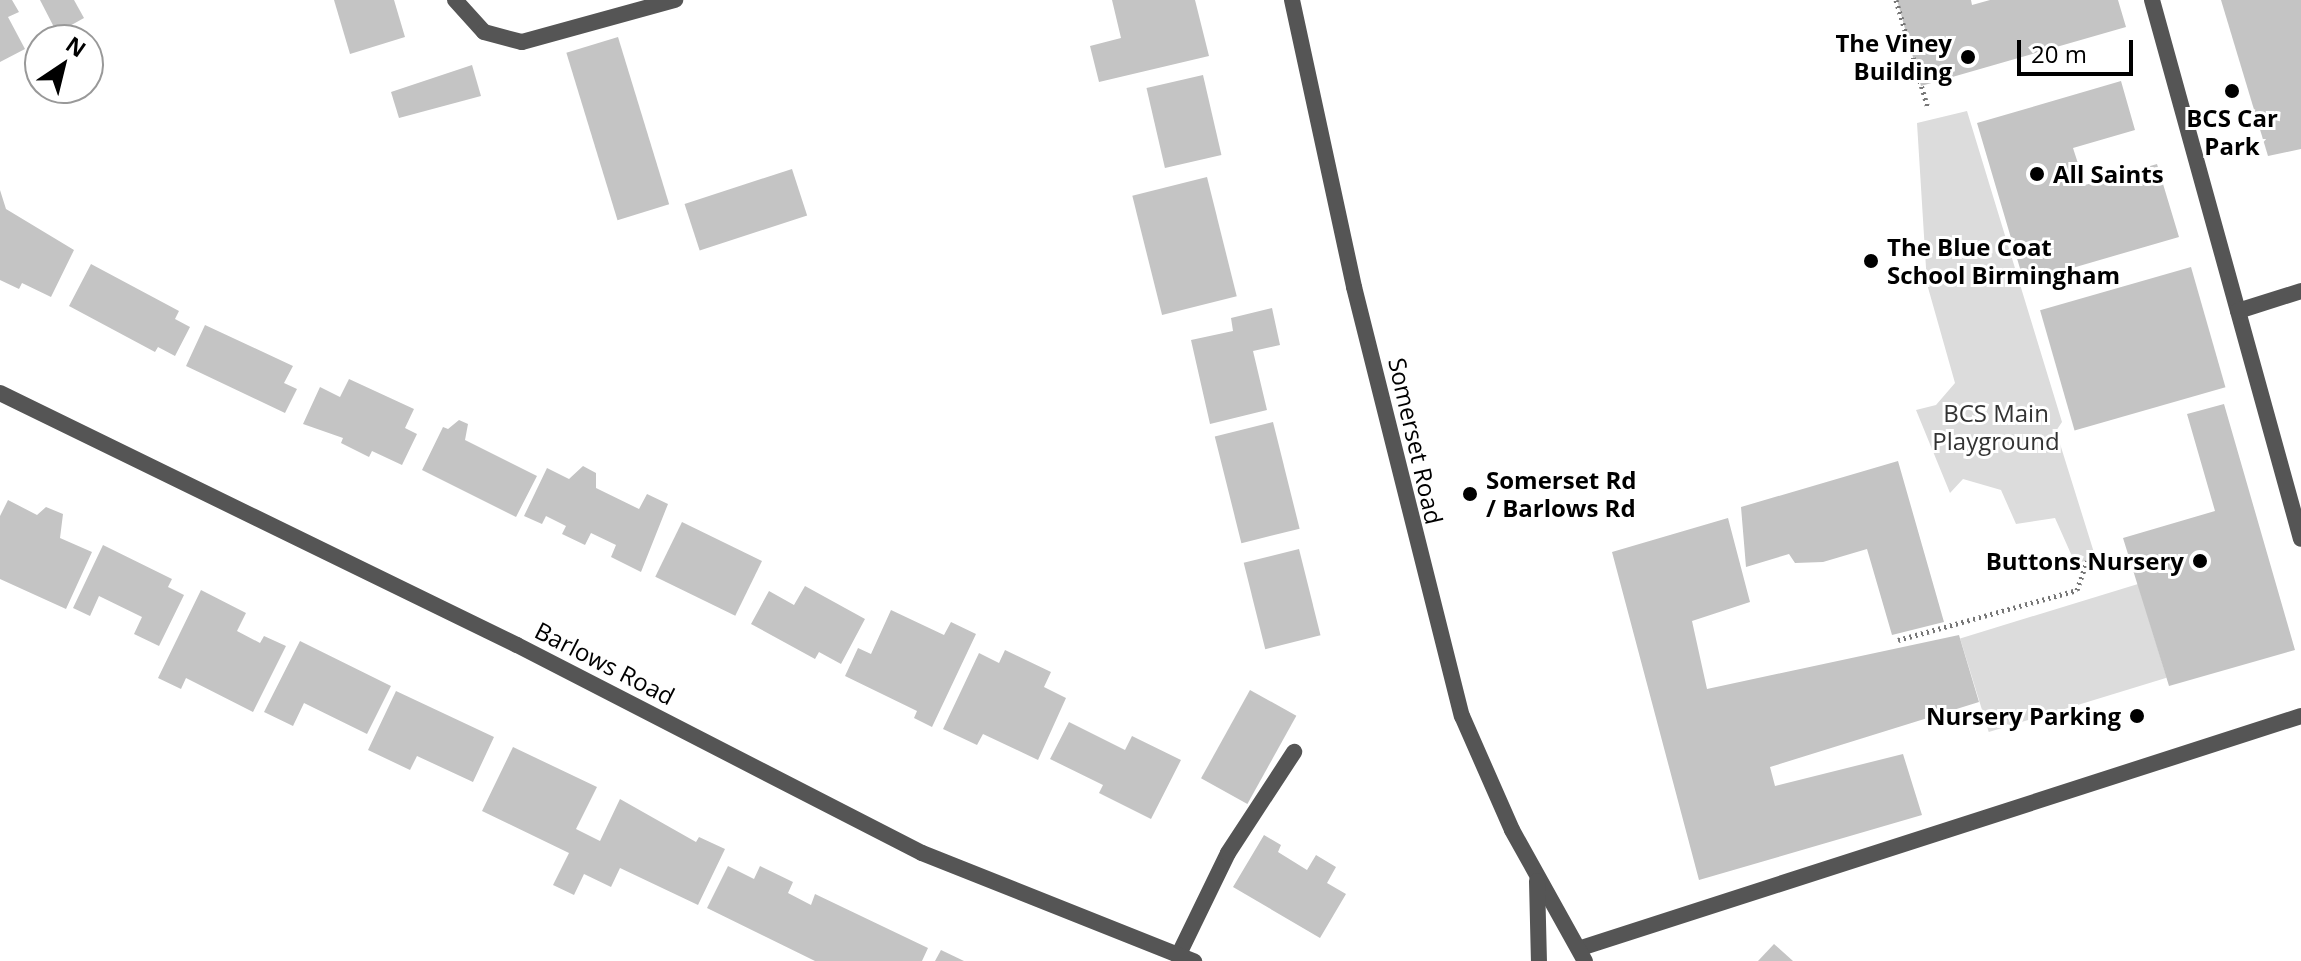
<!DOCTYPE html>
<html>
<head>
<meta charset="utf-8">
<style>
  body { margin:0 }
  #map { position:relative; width:2301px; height:961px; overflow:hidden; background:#fff; font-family:"Open Sans",sans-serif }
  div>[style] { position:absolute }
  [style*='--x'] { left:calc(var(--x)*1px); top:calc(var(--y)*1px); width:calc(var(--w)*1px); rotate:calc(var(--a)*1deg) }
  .green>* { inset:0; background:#dcdcdc; transform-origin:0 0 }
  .building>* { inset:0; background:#c4c4c4; transform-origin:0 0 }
  .path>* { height:5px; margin-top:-2.5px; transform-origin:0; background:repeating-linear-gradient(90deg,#777 0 2px,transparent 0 6px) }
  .service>* { height:16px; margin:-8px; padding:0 8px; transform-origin:8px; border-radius:8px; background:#555 }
  .minor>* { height:16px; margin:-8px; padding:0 8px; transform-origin:8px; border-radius:8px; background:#555 }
  .tertiary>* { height:16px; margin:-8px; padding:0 8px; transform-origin:8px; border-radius:8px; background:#555 }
  .dots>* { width:22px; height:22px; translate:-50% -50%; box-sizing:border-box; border:4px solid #fff; border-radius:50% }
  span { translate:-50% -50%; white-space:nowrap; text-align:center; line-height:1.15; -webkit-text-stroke:6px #fff; paint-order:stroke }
  .poi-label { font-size:24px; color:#000; font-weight:700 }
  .right { translate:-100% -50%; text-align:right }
  .left { translate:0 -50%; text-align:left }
  .park-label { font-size:24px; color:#333 }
  .street-label { font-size:24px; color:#000 }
  .north { position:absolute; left:24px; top:24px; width:80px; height:80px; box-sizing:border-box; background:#fff; border:2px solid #999; border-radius:50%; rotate:35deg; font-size:22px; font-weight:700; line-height:32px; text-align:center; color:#000 }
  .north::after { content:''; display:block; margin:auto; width:28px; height:36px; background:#000; clip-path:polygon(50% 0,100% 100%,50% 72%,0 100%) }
  .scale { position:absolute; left:2017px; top:40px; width:116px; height:36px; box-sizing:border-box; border:4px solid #000; border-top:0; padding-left:10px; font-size:24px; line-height:28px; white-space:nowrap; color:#000; -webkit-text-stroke:6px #fff; paint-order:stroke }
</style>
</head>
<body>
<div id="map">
  <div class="green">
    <div style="clip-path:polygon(1967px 111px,2062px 422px,2056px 431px,2096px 559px,2075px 563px,2055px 518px,2016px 524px,2001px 490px,1963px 479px,1950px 493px,1916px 410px,1936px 405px,1955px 383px,1927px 284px,1917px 123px)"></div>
    <div style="left:2138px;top:584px;width:98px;height:186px;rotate:73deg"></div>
  </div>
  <div class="building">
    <div style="clip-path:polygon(0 0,12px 0,19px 12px,8px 17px,25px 49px,0 62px)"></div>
    <div style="clip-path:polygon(40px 0,74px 0,84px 18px,57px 33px)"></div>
    <div style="clip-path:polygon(334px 0,394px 0,405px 37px,350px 54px)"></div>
    <div style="clip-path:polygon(1112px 0,1195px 0,1209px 56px,1099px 82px,1090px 46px,1121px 38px)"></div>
    <div style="clip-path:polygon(1897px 0,1971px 0,1972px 5px,1990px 0,2118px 0,2126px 27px,1921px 86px)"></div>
    <div style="clip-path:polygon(2221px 0,2301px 0,2301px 149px,2268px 156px)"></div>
    <div style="left:618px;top:37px;width:175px;height:54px;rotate:73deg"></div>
    <div style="clip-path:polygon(472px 65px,481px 96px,399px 118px,391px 92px)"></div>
    <div style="left:1203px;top:75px;width:82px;height:58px;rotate:77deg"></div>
    <div style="clip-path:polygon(2121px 81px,2135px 130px,2073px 148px,2085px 185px,2157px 164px,2179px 237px,2024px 282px,1977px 123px)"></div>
    <div style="left:792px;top:169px;width:49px;height:113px;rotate:72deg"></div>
    <div style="left:1207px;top:177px;width:123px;height:77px;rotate:76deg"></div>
    <div style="clip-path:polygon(0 190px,6px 209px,74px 250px,51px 297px,22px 283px,19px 289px,0 280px)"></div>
    <div style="clip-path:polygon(91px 264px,179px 311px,175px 319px,190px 327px,175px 356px,158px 347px,155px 352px,69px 306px)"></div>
    <div style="left:2191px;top:267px;width:125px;height:157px;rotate:74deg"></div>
    <div style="clip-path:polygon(1272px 308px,1280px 345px,1253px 351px,1267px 410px,1210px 424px,1191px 340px,1233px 331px,1231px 318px)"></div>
    <div style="clip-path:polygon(205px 325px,293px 366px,284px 383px,297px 389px,285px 413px,186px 366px)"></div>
    <div style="clip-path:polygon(349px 379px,414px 409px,405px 428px,417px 434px,402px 465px,372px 451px,369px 457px,341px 443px,343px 438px,303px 424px,320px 387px,340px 397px)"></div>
    <div style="clip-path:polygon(2224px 404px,2295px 650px,2169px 686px,2123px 538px,2215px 511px,2187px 414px)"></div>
    <div style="clip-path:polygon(459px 420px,468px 424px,465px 440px,537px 476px,516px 517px,422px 470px,443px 427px,448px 429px)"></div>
    <div style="left:1273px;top:422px;width:110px;height:60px;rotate:76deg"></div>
    <div style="clip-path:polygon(1898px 461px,1944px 622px,1892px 635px,1867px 549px,1823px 562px,1795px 563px,1789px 554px,1746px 567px,1741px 507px)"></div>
    <div style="clip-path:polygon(583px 466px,596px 473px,596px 488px,639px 509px,647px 494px,668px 504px,641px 572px,611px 557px,616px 545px,591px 533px,585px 545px,562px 534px,566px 526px,546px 516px,542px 524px,524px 516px,547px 468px,569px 479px)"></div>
    <div style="clip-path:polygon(8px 500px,37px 515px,46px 507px,63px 514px,60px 538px,92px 552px,66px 609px,0 579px,0 516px)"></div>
    <div style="clip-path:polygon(1728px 518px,1750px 602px,1692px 621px,1707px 689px,1959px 635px,1979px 702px,1770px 767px,1775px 786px,1903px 754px,1922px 815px,1699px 880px,1612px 552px)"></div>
    <div style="left:682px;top:522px;width:89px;height:61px;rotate:26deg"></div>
    <div style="clip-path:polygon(103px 545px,172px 579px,168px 587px,184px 595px,159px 646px,134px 634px,142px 617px,99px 596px,90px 616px,73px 608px)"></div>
    <div style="left:1299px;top:549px;width:89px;height:57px;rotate:76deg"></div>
    <div style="clip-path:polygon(805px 586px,865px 619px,841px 664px,819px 652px,815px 659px,751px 624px,769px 591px,794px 605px)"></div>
    <div style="clip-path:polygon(201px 590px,246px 613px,237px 631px,260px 643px,264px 636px,286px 646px,253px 712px,186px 678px,181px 689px,158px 678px)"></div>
    <div style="clip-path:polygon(891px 610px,944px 635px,951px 622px,976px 634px,932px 727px,914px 718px,917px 711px,845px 676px,858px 648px,871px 654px)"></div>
    <div style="clip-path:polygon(300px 641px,391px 686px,367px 734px,304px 703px,293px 726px,264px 712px)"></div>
    <div style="clip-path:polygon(1005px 650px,1051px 672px,1044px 687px,1066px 698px,1038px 760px,983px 734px,977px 745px,943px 729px,979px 653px,999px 663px)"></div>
    <div style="left:1250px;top:690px;width:53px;height:101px;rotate:29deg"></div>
    <div style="clip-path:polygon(396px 691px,494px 737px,473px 782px,417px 756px,410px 770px,368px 750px)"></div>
    <div style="clip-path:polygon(1069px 722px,1125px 750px,1132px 736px,1181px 760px,1151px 819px,1099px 793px,1103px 785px,1050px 759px)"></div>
    <div style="clip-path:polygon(513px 747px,597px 787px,576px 829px,600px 841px,620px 799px,696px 842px,699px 837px,725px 849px,698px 905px,620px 868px,611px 887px,584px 874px,574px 895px,553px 885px,569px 853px,482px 811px)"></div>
    <div style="clip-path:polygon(1264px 835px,1281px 845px,1278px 852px,1307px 870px,1316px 855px,1336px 867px,1327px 883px,1346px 894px,1320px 938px,1233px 887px)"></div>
    <div style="clip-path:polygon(728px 866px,754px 879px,760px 866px,793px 882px,788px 893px,811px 905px,815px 894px,928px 948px,922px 961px,815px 961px,707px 908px)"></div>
    <div style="clip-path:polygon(1774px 944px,1793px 961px,1758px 961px)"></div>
    <div style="clip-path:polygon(941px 950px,964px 961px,935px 961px)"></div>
  </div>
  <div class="path">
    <div style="--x:1896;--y:0;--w:113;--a:73.5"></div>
    <div style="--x:1898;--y:640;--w:186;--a:-15.6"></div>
    <div style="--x:2077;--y:590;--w:31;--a:-71"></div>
  </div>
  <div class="service">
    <div style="--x:2152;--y:0;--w:559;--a:74.55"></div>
    <div style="--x:2238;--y:311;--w:66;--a:-17.6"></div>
    <div style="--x:1581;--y:948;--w:756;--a:-17.86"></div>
    <div style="--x:1178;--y:956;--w:114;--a:-64.1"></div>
    <div style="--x:1228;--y:853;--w:121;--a:-56.8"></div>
  </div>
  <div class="minor">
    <div style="--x:455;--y:0;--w:43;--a:47.8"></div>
    <div style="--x:484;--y:32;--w:39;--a:15"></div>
    <div style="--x:522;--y:42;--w:159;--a:-15.4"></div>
    <div style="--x:0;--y:393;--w:575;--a:25.99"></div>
    <div style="--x:517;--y:645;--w:455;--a:27.2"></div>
    <div style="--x:922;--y:853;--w:293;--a:21.7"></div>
  </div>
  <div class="tertiary">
    <div style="--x:1292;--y:0;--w:294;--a:77.8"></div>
    <div style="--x:1354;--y:287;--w:442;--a:75.9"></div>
    <div style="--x:1462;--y:716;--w:124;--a:66.3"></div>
    <div style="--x:1512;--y:830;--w:150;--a:60.9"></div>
    <div style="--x:1537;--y:881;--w:80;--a:88.6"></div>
  </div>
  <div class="dots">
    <div style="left:1968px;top:57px;background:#000"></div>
    <div style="left:2232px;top:91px;background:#000"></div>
    <div style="left:2037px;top:174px;background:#000"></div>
    <div style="left:1871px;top:261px;background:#000"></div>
    <div style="left:1470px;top:494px;background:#000"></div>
    <div style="left:2200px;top:561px;background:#000"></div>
    <div style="left:2137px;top:716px;background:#000"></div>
  </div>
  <div class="poi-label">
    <span class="right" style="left:1952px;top:57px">The Viney<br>Building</span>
    <span style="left:2232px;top:132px">BCS Car<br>Park</span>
    <span class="left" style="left:2053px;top:174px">All Saints</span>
    <span class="left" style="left:1887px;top:261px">The Blue Coat<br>School Birmingham</span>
    <span class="left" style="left:1486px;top:494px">Somerset Rd<br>/ Barlows Rd</span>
    <span class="right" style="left:2184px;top:561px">Buttons Nursery</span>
    <span class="right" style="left:2121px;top:716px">Nursery Parking</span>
  </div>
  <div class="park-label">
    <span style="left:1996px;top:427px">BCS Main<br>Playground</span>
  </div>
  <div class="street-label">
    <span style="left:1416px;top:441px;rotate:77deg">Somerset Road</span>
    <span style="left:605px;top:663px;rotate:27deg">Barlows Road</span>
  </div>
  <div class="north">N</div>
  <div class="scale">20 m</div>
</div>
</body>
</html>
